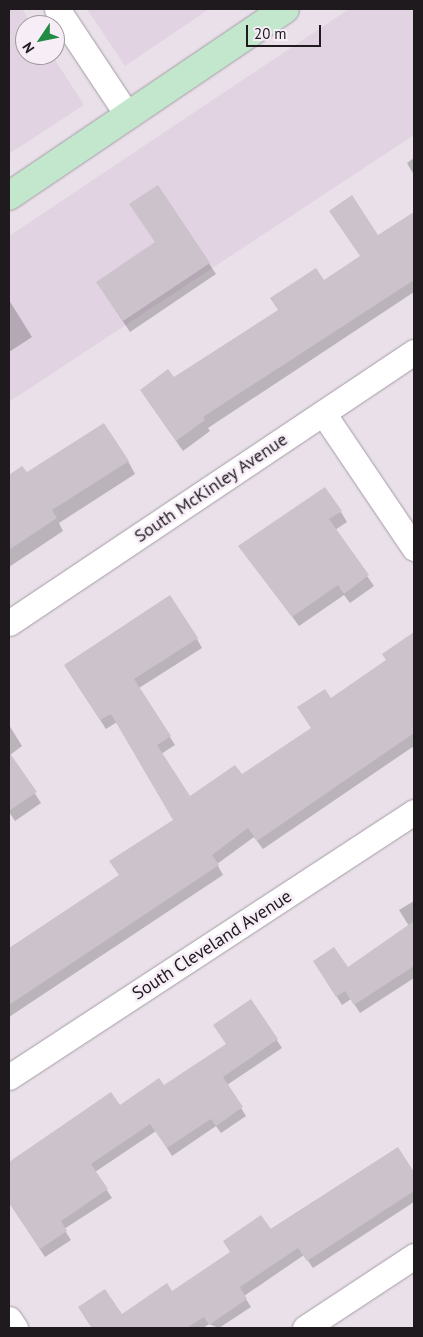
<!DOCTYPE html>
<html>
<head>
<meta charset="utf-8">
<style>
  body { margin:0 }
  #map { position:relative; width:423px; height:1337px; overflow:hidden; background:#e9e0e9; font-family:"PT Sans",sans-serif }
  div>[style] { position:absolute }
  [style*='--x'] { left:calc(var(--x)*1px); top:calc(var(--y)*1px); width:calc(var(--w)*1px); rotate:calc(var(--a)*1deg) }
  .built>* { inset:0; background:#e2d3e2 }
  .shadow>* { inset:0; background:#0003 }
  .building>* { inset:0; background:#cbc2cb }
  .roads { filter:drop-shadow(0 0 1px #a59ca5) drop-shadow(0 0 1px #a59ca5) }
  .street>* { height:25px; margin:-12.5px; padding:0 12.5px; transform-origin:12.5px; border-radius:12.5px; background:#fff }
  .secondary>* { height:28px; margin:-14px; padding:0 14px; transform-origin:14px; border-radius:14px; background:#c2e7cd }
  span { translate:-50% -50%; white-space:nowrap; text-align:center; line-height:1.15; -webkit-text-stroke:5px #f6edf6; paint-order:stroke }
  .street-label { font-size:18px; color:#1e1a1e }
  .frame { position:absolute; inset:0; border:10px solid #1e1a1e; pointer-events:none }
  .north { position:absolute; left:15px; top:15px; width:50px; height:50px; box-sizing:border-box; background:#f6edf6; border:1px solid #a099a0; border-radius:50%; rotate:236deg; font-size:14px; font-weight:700; line-height:20px; text-align:center; color:#1e1a1e }
  .north::after { content:''; display:block; margin:auto; width:18px; height:22px; background:#218b43; clip-path:polygon(50% 0,100% 100%,50% 72%,0 100%) }
  .scale { position:absolute; left:246px; top:25px; width:75px; height:22px; box-sizing:border-box; border:2px solid #1e1a1e; border-top:0; padding-left:6px; font-size:15px; line-height:18px; white-space:nowrap; color:#1e1a1e; -webkit-text-stroke:4px #f6edf6; paint-order:stroke }
</style>
</head>
<body>
<div id="map">
  <div class="built">
    <div style="clip-path:polygon(9px 9px,22px 9px,32px 25px,25px 25px,25px 55px,52px 55px,84px 105px,9px 154px)"></div>
    <div style="clip-path:polygon(87px 9px,209px 9px,125px 66px)"></div>
    <div style="clip-path:polygon(349px 9px,414px 9px,414px 135px,9px 402px,9px 236px)"></div>
  </div>
  <div class="shadow">
    <div style="clip-path:polygon(414px 158px,414px 175px,407px 163px)"></div>
    <div style="clip-path:polygon(158px 187px,216px 274px,130px 332px,104px 293px,156px 243px,131px 205px)"></div>
    <div style="clip-path:polygon(414px 214px,414px 292px,208px 428px,210px 431px,183px 451px,148px 401px,174px 379px,361px 257px,378px 237px)"></div>
    <div style="clip-path:polygon(9px 300px,32px 337px,9px 352px)"></div>
    <div style="clip-path:polygon(128px 461px,135px 474px,59px 523px,63px 531px,9px 567px,9px 476px,22px 468px,26px 474px)"></div>
    <div style="clip-path:polygon(341px 512px,347px 522px,335px 530px,374px 586px,350px 603px,344px 595px,299px 626px,240px 546px)"></div>
    <div style="clip-path:polygon(409px 637px,414px 645px,414px 746px,263px 849px,254px 837px,217px 864px,223px 875px,9px 1017px,9px 949px,120px 876px,175px 821px,117px 722px,106px 729px,70px 674px,197px 639px,202px 648px,139px 688px,175px 745px,161px 754px,190px 798px,242px 776px,312px 728px,331px 699px,387px 661px)"></div>
    <div style="clip-path:polygon(9px 725px,22px 746px,10px 755px,41px 803px,15px 821px,9px 812px)"></div>
    <div style="clip-path:polygon(414px 901px,414px 978px,360px 1013px,351px 999px,342px 1005px,320px 970px,347px 969px,409px 926px,399px 910px)"></div>
    <div style="clip-path:polygon(251px 1001px,282px 1048px,227px 1085px,246px 1116px,221px 1133px,216px 1126px,172px 1156px,156px 1131px,95px 1172px,112px 1198px,64px 1229px,71px 1240px,45px 1257px,9px 1202px,9px 1163px,111px 1094px,120px 1106px,164px 1087px,227px 1045px)"></div>
    <div style="clip-path:polygon(397px 1148px,414px 1174px,414px 1202px,313px 1268px,304px 1255px,244px 1296px,251px 1307px,219px 1328px,209px 1324px,203px 1328px,92px 1328px,84px 1316px,121px 1315px,171px 1293px)"></div>
  </div>
  <div class="building">
    <div style="clip-path:polygon(158px 185px,210px 263px,123px 321px,96px 282px,155px 242px,129px 204px)"></div>
    <div style="clip-path:polygon(352px 195px,378px 235px,414px 212px,414px 280px,203px 417px,205px 420px,176px 441px,140px 390px,168px 369px,174px 377px,278px 310px,270px 298px,316px 268px,324px 280px,360px 256px,329px 211px)"></div>
    <div style="clip-path:polygon(104px 423px,129px 461px,52px 510px,57px 518px,9px 550px,9px 475px,22px 466px,27px 472px)"></div>
    <div style="clip-path:polygon(325px 487px,342px 511px,329px 519px,369px 575px,344px 594px,338px 585px,292px 617px,238px 546px)"></div>
    <div style="clip-path:polygon(170px 595px,198px 638px,134px 679px,171px 736px,157px 745px,190px 796px,235px 765px,242px 774px,311px 728px,297px 707px,325px 689px,331px 698px,386px 660px,382px 654px,414px 632px,414px 733px,257px 841px,248px 828px,212px 855px,219px 865px,9px 1005px,9px 948px,119px 875px,109px 861px,173px 820px,111px 714px,100px 720px,64px 665px)"></div>
    <div style="clip-path:polygon(9px 752px,37px 792px,9px 811px)"></div>
    <div style="clip-path:polygon(414px 921px,414px 966px,354px 1005px,345px 991px,336px 997px,313px 961px,334px 947px,348px 967px)"></div>
    <div style="clip-path:polygon(251px 999px,278px 1039px,223px 1077px,243px 1107px,216px 1126px,211px 1119px,167px 1148px,150px 1124px,91px 1164px,108px 1189px,61px 1221px,67px 1231px,40px 1249px,9px 1203px,9px 1162px,111px 1092px,120px 1105px,159px 1078px,164px 1085px,226px 1044px,213px 1025px)"></div>
    <div style="clip-path:polygon(398px 1147px,414px 1172px,414px 1191px,307px 1261px,298px 1248px,240px 1287px,247px 1299px,209px 1325px,204px 1317px,187px 1328px,92px 1328px,78px 1307px,105px 1289px,122px 1314px,167px 1283px,172px 1291px,230px 1252px,223px 1241px,261px 1215px,271px 1229px)"></div>
  </div>
  <div class="roads">
    <div class="street">
      <div style="--x:57;--y:9;--w:128;--a:56.4"></div>
      <div style="--x:323;--y:413;--w:163;--a:56"></div>
      <div style="--x:9;--y:623;--w:487;--a:-33.8"></div>
      <div style="--x:9;--y:1077;--w:484;--a:-33.2"></div>
      <div style="--x:9;--y:1319;--w:11;--a:56"></div>
      <div style="--x:305;--y:1328;--w:131;--a:-33.4"></div>
    </div>
    <div class="secondary">
      <div style="--x:9;--y:196;--w:333;--a:-34.1"></div>
    </div>
  </div>
  <div class="street-label">
    <span style="left:211px;top:488px;rotate:-34deg">South McKinley Avenue</span>
    <span style="left:212px;top:945px;rotate:-33deg">South Cleveland Avenue</span>
  </div>
  <div class="frame"></div>
  <div class="north">N</div>
  <div class="scale">20 m</div>
</div>
</body>
</html>
